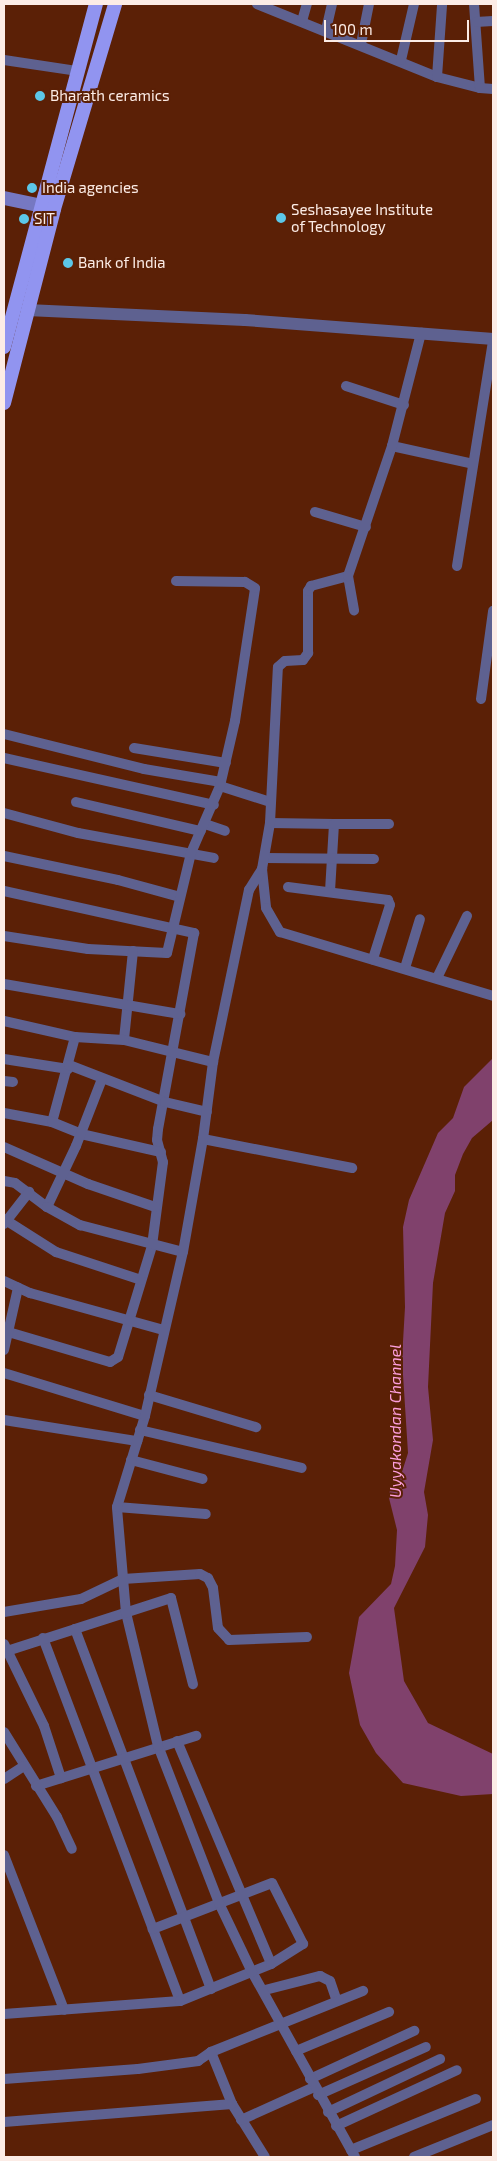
<!DOCTYPE html>
<html>
<head>
<meta charset="utf-8">
<style>
  body { margin:0 }
  #map { position:relative; width:497px; height:2161px; overflow:hidden; background:#5b2006; font-family:"Exo 2",sans-serif }
  div>[style] { position:absolute }
  [style*='--x'] { left:calc(var(--x)*1px); top:calc(var(--y)*1px); width:calc(var(--w)*1px); rotate:calc(var(--a)*1deg) }
  .water>* { inset:0; background:#80416c }
  .minor>* { height:10px; margin:-5px; padding:0 5px; transform-origin:5px; border-radius:5px; background:#5e6190 }
  .tertiary>* { height:12px; margin:-6px; padding:0 6px; transform-origin:6px; border-radius:6px; background:#5e6190 }
  .secondary>* { height:14px; margin:-7px; padding:0 7px; transform-origin:7px; border-radius:7px; background:#7678c2 }
  .trunk>* { height:14px; margin:-7px; padding:0 7px; transform-origin:7px; border-radius:7px; background:#9194f0 }
  .dots>* { width:14px; height:14px; translate:-50% -50%; box-sizing:border-box; border:2px solid #5b2006; border-radius:50% }
  span { translate:-50% -50%; white-space:nowrap; text-align:center; line-height:1.15; -webkit-text-stroke:4px #5b2006; paint-order:stroke }
  .poi-label { font-size:15px; color:#fcece6 }
  .left { translate:0 -50%; text-align:left }
  .water-label { font-size:16px; color:#fc9fdc; font-style:italic }
  .frame { position:absolute; inset:0; border:5px solid #fcece6; pointer-events:none }
  .scale { position:absolute; left:324px; top:20px; width:145px; height:22px; box-sizing:border-box; border:2px solid #fcece6; border-top:0; padding-left:6px; font-size:15px; line-height:18px; white-space:nowrap; color:#fcece6; -webkit-text-stroke:4px #5b2006; paint-order:stroke }
</style>
</head>
<body>
<div id="map">
  <div class="water">
    <div style="clip-path:polygon(493px 1058px,493px 1120px,472px 1138px,463px 1154px,455px 1175px,455px 1191px,445px 1213px,433px 1283px,428px 1387px,433px 1440px,424px 1492px,428px 1515px,425px 1547px,394px 1608px,404px 1681px,428px 1723px,493px 1754px,493px 1794px,461px 1796px,403px 1783px,376px 1753px,360px 1725px,349px 1673px,359px 1617px,391px 1584px,395px 1566px,397px 1530px,388px 1494px,401px 1475px,408px 1453px,402px 1359px,405px 1307px,403px 1227px,409px 1200px,438px 1133px,453px 1118px,464px 1087px)"></div>
  </div>
  <div class="minor">
    <div style="--x:257;--y:4;--w:194;--a:22.1"></div>
    <div style="--x:437;--y:77;--w:44;--a:14.3"></div>
    <div style="--x:480;--y:88;--w:84;--a:-94.1"></div>
    <div style="--x:302;--y:21;--w:18;--a:-74"></div>
    <div style="--x:476;--y:22;--w:17;--a:-3"></div>
    <div style="--x:326;--y:30;--w:27;--a:-77"></div>
    <div style="--x:361;--y:44;--w:41;--a:-78.7"></div>
    <div style="--x:4;--y:60;--w:75;--a:8.5"></div>
    <div style="--x:401;--y:60;--w:57;--a:-76.9"></div>
    <div style="--x:437;--y:77;--w:72;--a:-86"></div>
    <div style="--x:480;--y:88;--w:13;--a:4"></div>
    <div style="--x:346;--y:386;--w:61;--a:18.1"></div>
    <div style="--x:392;--y:446;--w:83;--a:12.5"></div>
    <div style="--x:315;--y:512;--w:53;--a:16.4"></div>
    <div style="--x:457;--y:566;--w:229;--a:-80.9"></div>
    <div style="--x:348;--y:576;--w:35;--a:80"></div>
    <div style="--x:481;--y:699;--w:89;--a:-82.2"></div>
    <div style="--x:4;--y:734;--w:144;--a:14"></div>
    <div style="--x:144;--y:769;--w:78;--a:9.6"></div>
    <div style="--x:134;--y:748;--w:93;--a:9.3"></div>
    <div style="--x:4;--y:758;--w:215;--a:12.6"></div>
    <div style="--x:220;--y:786;--w:52;--a:17.7"></div>
    <div style="--x:76;--y:802;--w:128;--a:13.1"></div>
    <div style="--x:4;--y:813;--w:77;--a:15.1"></div>
    <div style="--x:78;--y:833;--w:138;--a:10.4"></div>
    <div style="--x:270;--y:823;--w:64;--a:0.9"></div>
    <div style="--x:334;--y:824;--w:67;--a:93.4"></div>
    <div style="--x:205;--y:824;--w:21;--a:19"></div>
    <div style="--x:334;--y:824;--w:55;--a:0"></div>
    <div style="--x:4;--y:856;--w:116;--a:11.9"></div>
    <div style="--x:118;--y:880;--w:64;--a:15.3"></div>
    <div style="--x:265;--y:858;--w:109;--a:0.5"></div>
    <div style="--x:262;--y:869;--w:39;--a:84"></div>
    <div style="--x:266;--y:908;--w:28;--a:60"></div>
    <div style="--x:280;--y:932;--w:222;--a:16.7"></div>
    <div style="--x:288;--y:887;--w:101;--a:7.4"></div>
    <div style="--x:388;--y:900;--w:5;--a:68"></div>
    <div style="--x:390;--y:905;--w:57;--a:107.5"></div>
    <div style="--x:4;--y:891;--w:195;--a:12.5"></div>
    <div style="--x:194;--y:933;--w:199;--a:100.4"></div>
    <div style="--x:158;--y:1129;--w:11;--a:95"></div>
    <div style="--x:157;--y:1140;--w:23;--a:75"></div>
    <div style="--x:163;--y:1162;--w:85;--a:97.5"></div>
    <div style="--x:152;--y:1246;--w:116;--a:107"></div>
    <div style="--x:118;--y:1357;--w:9;--a:148"></div>
    <div style="--x:110;--y:1362;--w:106;--a:-163.6"></div>
    <div style="--x:4;--y:936;--w:85;--a:8.8"></div>
    <div style="--x:88;--y:949;--w:79;--a:2.9"></div>
    <div style="--x:167;--y:953;--w:103;--a:-76.5"></div>
    <div style="--x:191;--y:853;--w:73;--a:-66.6"></div>
    <div style="--x:220;--y:786;--w:67;--a:-77"></div>
    <div style="--x:235;--y:721;--w:134;--a:-81.4"></div>
    <div style="--x:255;--y:588;--w:12;--a:-149"></div>
    <div style="--x:245;--y:582;--w:69;--a:-179.2"></div>
    <div style="--x:133;--y:951;--w:89;--a:95.8"></div>
    <div style="--x:124;--y:1040;--w:92;--a:13.9"></div>
    <div style="--x:405;--y:968;--w:51;--a:-73"></div>
    <div style="--x:437;--y:978;--w:69;--a:-64.2"></div>
    <div style="--x:4;--y:984;--w:179;--a:9.7"></div>
    <div style="--x:4;--y:1021;--w:73;--a:12.7"></div>
    <div style="--x:75;--y:1037;--w:88;--a:105.1"></div>
    <div style="--x:75;--y:1037;--w:49;--a:3.5"></div>
    <div style="--x:4;--y:1059;--w:65;--a:8.9"></div>
    <div style="--x:69;--y:1065;--w:103;--a:21.1"></div>
    <div style="--x:165;--y:1102;--w:43;--a:13.4"></div>
    <div style="--x:4;--y:1081;--w:9;--a:6"></div>
    <div style="--x:4;--y:1113;--w:49;--a:10.6"></div>
    <div style="--x:52;--y:1122;--w:31;--a:22"></div>
    <div style="--x:81;--y:1134;--w:82;--a:12.7"></div>
    <div style="--x:203;--y:1139;--w:152;--a:11"></div>
    <div style="--x:4;--y:1147;--w:92;--a:23.8"></div>
    <div style="--x:88;--y:1184;--w:71;--a:18.9"></div>
    <div style="--x:4;--y:1181;--w:11;--a:10"></div>
    <div style="--x:15;--y:1183;--w:40;--a:37"></div>
    <div style="--x:47;--y:1207;--w:68;--a:-64.6"></div>
    <div style="--x:76;--y:1146;--w:72;--a:-68.8"></div>
    <div style="--x:47;--y:1207;--w:38;--a:29"></div>
    <div style="--x:80;--y:1225;--w:106;--a:14.7"></div>
    <div style="--x:4;--y:1219;--w:62;--a:32.4"></div>
    <div style="--x:56;--y:1252;--w:89;--a:18.2"></div>
    <div style="--x:4;--y:1224;--w:41;--a:-52"></div>
    <div style="--x:4;--y:1281;--w:29;--a:25"></div>
    <div style="--x:30;--y:1293;--w:138;--a:15.5"></div>
    <div style="--x:4;--y:1350;--w:64;--a:-77.3"></div>
    <div style="--x:4;--y:1373;--w:147;--a:17"></div>
    <div style="--x:149;--y:1395;--w:112;--a:16.7"></div>
    <div style="--x:4;--y:1420;--w:135;--a:9"></div>
    <div style="--x:140;--y:1430;--w:166;--a:13.2"></div>
    <div style="--x:131;--y:1460;--w:74;--a:14.8"></div>
    <div style="--x:117;--y:1507;--w:89;--a:4.5"></div>
    <div style="--x:4;--y:1612;--w:78;--a:-9.6"></div>
    <div style="--x:81;--y:1599;--w:47;--a:-25.5"></div>
    <div style="--x:123;--y:1579;--w:77;--a:-3.7"></div>
    <div style="--x:200;--y:1574;--w:9;--a:27"></div>
    <div style="--x:208;--y:1578;--w:11;--a:63"></div>
    <div style="--x:213;--y:1588;--w:40;--a:82.9"></div>
    <div style="--x:218;--y:1628;--w:16;--a:47"></div>
    <div style="--x:229;--y:1640;--w:78;--a:-2.2"></div>
    <div style="--x:75;--y:1629;--w:101;--a:-17.9"></div>
    <div style="--x:171;--y:1598;--w:89;--a:75.7"></div>
    <div style="--x:43;--y:1638;--w:388;--a:69.3"></div>
    <div style="--x:4;--y:1644;--w:91;--a:64"></div>
    <div style="--x:44;--y:1726;--w:55;--a:71.9"></div>
    <div style="--x:7;--y:1651;--w:71;--a:-17.9"></div>
    <div style="--x:75;--y:1629;--w:385;--a:69.3"></div>
    <div style="--x:4;--y:1732;--w:100;--a:58.1"></div>
    <div style="--x:57;--y:1817;--w:35;--a:65"></div>
    <div style="--x:177;--y:1741;--w:242;--a:67.1"></div>
    <div style="--x:4;--y:1779;--w:24;--a:-33"></div>
    <div style="--x:36;--y:1786;--w:168;--a:-17.4"></div>
    <div style="--x:4;--y:1855;--w:166;--a:68.8"></div>
    <div style="--x:265;--y:1990;--w:57;--a:-14.3"></div>
    <div style="--x:320;--y:1976;--w:11;--a:27"></div>
    <div style="--x:330;--y:1981;--w:21;--a:71"></div>
    <div style="--x:4;--y:2014;--w:176;--a:-4.2"></div>
    <div style="--x:180;--y:2001;--w:98;--a:-22.1"></div>
    <div style="--x:271;--y:1964;--w:38;--a:-32"></div>
    <div style="--x:303;--y:1944;--w:68;--a:-116.9"></div>
    <div style="--x:272;--y:1883;--w:128;--a:158.9"></div>
    <div style="--x:296;--y:2051;--w:101;--a:-22.8"></div>
    <div style="--x:211;--y:2052;--w:164;--a:-21.9"></div>
    <div style="--x:4;--y:2079;--w:134;--a:-4.3"></div>
    <div style="--x:138;--y:2069;--w:61;--a:-7.6"></div>
    <div style="--x:198;--y:2061;--w:16;--a:-35"></div>
    <div style="--x:211;--y:2052;--w:56;--a:68"></div>
    <div style="--x:232;--y:2104;--w:62;--a:58.1"></div>
    <div style="--x:310;--y:2079;--w:115;--a:-24.8"></div>
    <div style="--x:318;--y:2095;--w:118;--a:-24"></div>
    <div style="--x:328;--y:2112;--w:124;--a:-25.3"></div>
    <div style="--x:241;--y:2120;--w:80;--a:-24.3"></div>
    <div style="--x:4;--y:2122;--w:229;--a:-4.5"></div>
    <div style="--x:336;--y:2126;--w:133;--a:-24.8"></div>
    <div style="--x:351;--y:2150;--w:135;--a:-22.2"></div>
    <div style="--x:355;--y:2157;--w:212;--a:-119.1"></div>
    <div style="--x:252;--y:1972;--w:76;--a:-115.6"></div>
    <div style="--x:219;--y:1903;--w:168;--a:-111.2"></div>
    <div style="--x:158;--y:1746;--w:137;--a:-103.5"></div>
    <div style="--x:126;--y:1613;--w:106;--a:-94.9"></div>
    <div style="--x:117;--y:1507;--w:95;--a:-72.9"></div>
    <div style="--x:145;--y:1416;--w:168;--a:-77"></div>
    <div style="--x:183;--y:1252;--w:115;--a:-80"></div>
    <div style="--x:203;--y:1139;--w:78;--a:-82.6"></div>
    <div style="--x:213;--y:1062;--w:176;--a:-78.2"></div>
    <div style="--x:249;--y:890;--w:25;--a:-58"></div>
    <div style="--x:262;--y:869;--w:47;--a:-80.1"></div>
    <div style="--x:270;--y:823;--w:156;--a:-87.1"></div>
    <div style="--x:278;--y:667;--w:9;--a:-41"></div>
    <div style="--x:285;--y:661;--w:18;--a:-3"></div>
    <div style="--x:303;--y:660;--w:9;--a:-54"></div>
    <div style="--x:308;--y:653;--w:62;--a:-90"></div>
    <div style="--x:308;--y:591;--w:6;--a:-59"></div>
    <div style="--x:311;--y:586;--w:38;--a:-15"></div>
    <div style="--x:348;--y:576;--w:137;--a:-71.3"></div>
    <div style="--x:392;--y:446;--w:117;--a:-75.6"></div>
    <div style="--x:414;--y:2157;--w:85;--a:-22.1"></div>
  </div>
  <div class="tertiary">
    <div style="--x:27;--y:310;--w:218;--a:2.6"></div>
    <div style="--x:245;--y:320;--w:249;--a:4.4"></div>
  </div>
  <div class="secondary">
    <div style="--x:4;--y:198;--w:49;--a:11.8"></div>
  </div>
  <div class="trunk">
    <div style="--x:4;--y:347;--w:355;--a:-75"></div>
    <div style="--x:4;--y:403;--w:200;--a:-75.5"></div>
    <div style="--x:54;--y:209;--w:214;--a:-73.4"></div>
  </div>
  <div class="dots">
    <div style="left:40px;top:96px;background:#5cc7e8"></div>
    <div style="left:32px;top:188px;background:#5cc7e8"></div>
    <div style="left:281px;top:218px;background:#5cc7e8"></div>
    <div style="left:24px;top:219px;background:#5cc7e8"></div>
    <div style="left:68px;top:263px;background:#5cc7e8"></div>
  </div>
  <div class="poi-label">
    <span class="left" style="left:50px;top:96px">Bharath ceramics</span>
    <span class="left" style="left:42px;top:188px">India agencies</span>
    <span class="left" style="left:291px;top:218px">Seshasayee Institute<br>of Technology</span>
    <span class="left" style="left:34px;top:219px">SIT</span>
    <span class="left" style="left:78px;top:263px">Bank of India</span>
  </div>
  <div class="water-label">
    <span style="left:395px;top:1421px;rotate:-90deg">Uyyakondan Channel</span>
  </div>
  <div class="frame"></div>
  <div class="scale">100 m</div>
</div>
</body>
</html>
